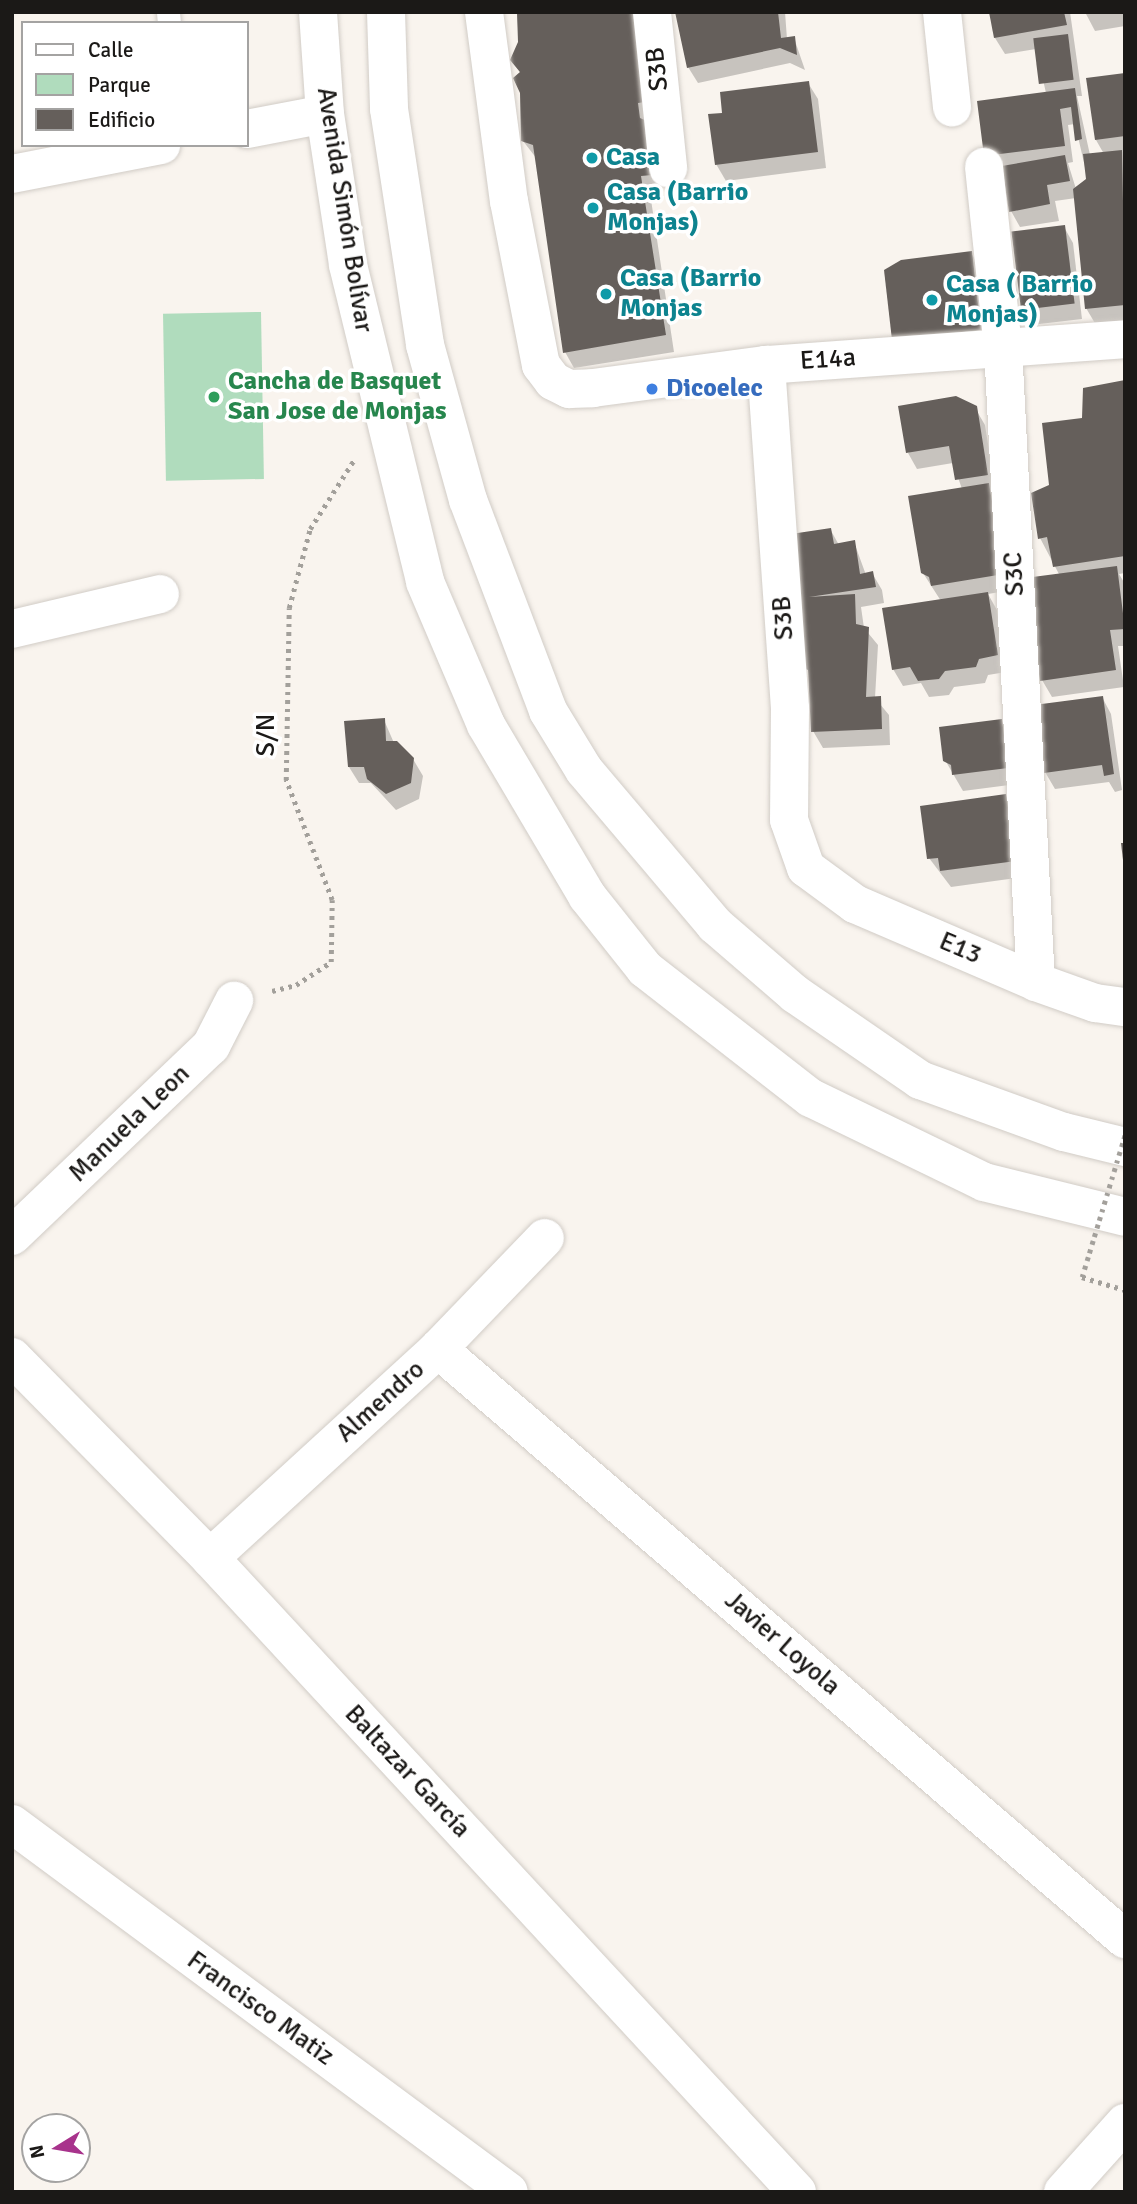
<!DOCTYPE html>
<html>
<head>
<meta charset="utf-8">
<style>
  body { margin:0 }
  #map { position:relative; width:1137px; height:2204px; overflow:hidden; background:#f9f4ee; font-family:Signika,sans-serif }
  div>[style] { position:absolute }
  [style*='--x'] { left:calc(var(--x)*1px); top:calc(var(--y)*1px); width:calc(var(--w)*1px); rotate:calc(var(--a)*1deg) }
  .green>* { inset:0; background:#b0dcbd; transform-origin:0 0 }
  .shadow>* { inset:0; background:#0003 }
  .building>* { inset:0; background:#655f5b; transform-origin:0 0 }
  .path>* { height:4.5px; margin-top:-2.25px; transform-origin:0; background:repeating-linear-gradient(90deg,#a3a09b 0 3.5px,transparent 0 8.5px) }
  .roads { filter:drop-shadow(0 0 2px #d1ccc6) drop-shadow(0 0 2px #d1ccc6) }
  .service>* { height:23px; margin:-11.5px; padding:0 11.5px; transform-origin:11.5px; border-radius:11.5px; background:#fff }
  .minor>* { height:38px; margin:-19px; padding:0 19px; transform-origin:19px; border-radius:19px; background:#fff }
  .tertiary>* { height:38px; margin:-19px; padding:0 19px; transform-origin:19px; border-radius:19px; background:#fff }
  .trunk>* { height:38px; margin:-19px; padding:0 19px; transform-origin:19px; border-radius:19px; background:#fff }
  .path-bridge>* { height:4.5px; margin-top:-2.25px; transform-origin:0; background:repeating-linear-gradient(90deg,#a3a09b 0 3.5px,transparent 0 8.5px) }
  .dots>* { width:19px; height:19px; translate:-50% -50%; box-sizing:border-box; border:4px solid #fff; border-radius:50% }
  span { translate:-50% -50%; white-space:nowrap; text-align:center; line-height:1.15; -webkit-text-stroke:7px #fff; paint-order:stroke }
  .street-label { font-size:26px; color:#1b1917 }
  .culture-label { font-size:26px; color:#0d838f; font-weight:700 }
  .left { translate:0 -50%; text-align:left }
  .leisure-label { font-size:26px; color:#27864d; font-weight:700 }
  .shop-label { font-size:26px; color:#366cbe; font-weight:700 }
  .frame { position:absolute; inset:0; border:14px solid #1b1917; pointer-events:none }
  .legend { position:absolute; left:21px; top:21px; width:228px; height:126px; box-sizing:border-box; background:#fff; border:2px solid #a4a3a2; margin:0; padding:9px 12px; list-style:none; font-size:21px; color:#1b1917 }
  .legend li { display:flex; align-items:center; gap:14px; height:35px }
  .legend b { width:35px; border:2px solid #a4a3a2 }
  .north { position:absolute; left:21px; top:2113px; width:70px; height:70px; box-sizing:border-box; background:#fff; border:2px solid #a4a3a2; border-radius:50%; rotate:259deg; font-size:19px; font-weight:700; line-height:28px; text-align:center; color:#1b1917 }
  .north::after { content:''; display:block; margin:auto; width:24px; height:32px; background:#a8338c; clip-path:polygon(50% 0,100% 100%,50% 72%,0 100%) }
</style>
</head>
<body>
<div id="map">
  <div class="green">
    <div style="left:261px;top:312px;width:167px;height:98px;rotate:89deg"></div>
  </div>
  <div class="shadow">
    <div style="clip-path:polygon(517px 12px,639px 12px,661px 191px,650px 193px,674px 352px,574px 368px,565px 352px,537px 159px,523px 141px,521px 74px,512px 60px,519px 43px)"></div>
    <div style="clip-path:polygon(677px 12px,785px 12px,787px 39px,794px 38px,805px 70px,790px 63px,698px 83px,688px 67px)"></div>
    <div style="clip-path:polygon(evenodd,991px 12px,1070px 12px,1082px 96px,1077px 96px,1090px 155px,1104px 154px,1096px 140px,1125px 74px,1125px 322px,1096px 325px,1086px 308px,1076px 198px,1055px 201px,1059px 221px,1020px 227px,1011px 211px,1004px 171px,986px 155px,1046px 93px,1036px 49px,1005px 54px,995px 38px,991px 12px,1075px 124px,1088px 180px,1076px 189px,1068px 163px,1073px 162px,1068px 125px,1075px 124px)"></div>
    <div style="clip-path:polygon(1085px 12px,1125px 12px,1125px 26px,1095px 31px)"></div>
    <div style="clip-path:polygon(808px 83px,818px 99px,826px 168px,726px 181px,716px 164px,724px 114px)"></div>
    <div style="clip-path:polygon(1064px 227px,1073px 243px,1082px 319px,1031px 325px,1022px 309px,1013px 232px)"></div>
    <div style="clip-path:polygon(971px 253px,981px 269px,989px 346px,903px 356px)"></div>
    <div style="clip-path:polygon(1125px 382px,1125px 573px,1119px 574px,1125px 584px,1125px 646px,1118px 646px,1124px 687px,1052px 697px,1042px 680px,1060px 576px,1040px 538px,1051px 486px,1084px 420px)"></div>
    <div style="clip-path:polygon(975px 408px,985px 425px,1012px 590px,988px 594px,997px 610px,1006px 672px,988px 675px,985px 683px,954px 687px,949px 695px,929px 697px,921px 683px,903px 686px,893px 669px,941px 601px,923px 573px,962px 489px,953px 463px,917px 469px,908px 453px)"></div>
    <div style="clip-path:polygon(830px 529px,839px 545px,854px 542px,866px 575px,872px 573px,882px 590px,884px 603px,861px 607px,864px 628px,878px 645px,875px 698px,889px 715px,890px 745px,823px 748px,813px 731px,811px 683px,795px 598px)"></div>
    <div style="clip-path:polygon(1102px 697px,1111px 714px,1122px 790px,1115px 792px,1109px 782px,1055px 789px,1045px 772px)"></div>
    <div style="clip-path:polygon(384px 720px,394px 743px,413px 759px,423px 776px,419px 799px,396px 810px,371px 783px,359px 783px,349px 767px)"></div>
    <div style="clip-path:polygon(1001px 720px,1011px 737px,1017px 784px,963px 791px,945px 760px)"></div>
    <div style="clip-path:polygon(1006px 796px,1015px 812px,1024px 877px,951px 887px,929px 858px)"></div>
  </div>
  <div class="building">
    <div style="clip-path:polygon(517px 12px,633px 12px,645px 102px,638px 103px,640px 118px,647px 121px,652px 175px,641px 176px,666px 335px,563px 353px,533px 145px,521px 141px,520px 93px,513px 78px,520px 72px,510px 60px,518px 42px)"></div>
    <div style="clip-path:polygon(675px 12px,778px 12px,781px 38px,795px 36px,797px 55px,780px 48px,687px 68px)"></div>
    <div style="clip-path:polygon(989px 12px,1064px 12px,1067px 25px,994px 38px)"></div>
    <div style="left:1068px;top:34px;width:46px;height:35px;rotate:83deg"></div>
    <div style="clip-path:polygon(1125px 73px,1125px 136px,1095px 140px,1086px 78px)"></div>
    <div style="clip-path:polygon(809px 81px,818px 152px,715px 165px,708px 114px,722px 113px,720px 92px)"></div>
    <div style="clip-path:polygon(1075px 88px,1082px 139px,1075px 141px,1071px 107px,1060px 109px,1065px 146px,984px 156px,977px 101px)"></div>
    <div style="clip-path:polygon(1122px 150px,1125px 305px,1085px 309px,1073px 189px,1086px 179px,1083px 154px)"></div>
    <div style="clip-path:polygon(1065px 155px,1070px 181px,1047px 185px,1050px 204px,1009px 212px,1002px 166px)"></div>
    <div style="left:1065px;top:225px;width:79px;height:54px;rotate:83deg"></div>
    <div style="clip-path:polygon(972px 251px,981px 330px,892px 340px,884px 270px,901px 260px)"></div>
    <div style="clip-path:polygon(1125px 380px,1125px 556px,1053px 567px,1047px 537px,1038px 539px,1031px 493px,1049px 485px,1042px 423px,1082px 418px,1083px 388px)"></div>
    <div style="clip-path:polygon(956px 396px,977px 406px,988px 475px,955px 480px,949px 446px,906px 453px,898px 406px)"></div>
    <div style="clip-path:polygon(989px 483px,1004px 574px,931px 586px,929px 577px,921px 573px,908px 496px)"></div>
    <div style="clip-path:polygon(831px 528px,834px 544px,855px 540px,860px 574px,873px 571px,876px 587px,809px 597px,855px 594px,856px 624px,869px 627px,866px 697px,881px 696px,882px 729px,811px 732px,808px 670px,796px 665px,791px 534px)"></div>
    <div style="clip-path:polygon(1117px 566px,1125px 629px,1110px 630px,1116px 670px,1040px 681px,1025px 578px)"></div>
    <div style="clip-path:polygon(988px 592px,998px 655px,979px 659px,976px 667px,945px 671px,939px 679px,918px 681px,910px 667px,892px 670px,882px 608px)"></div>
    <div style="clip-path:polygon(1103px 696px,1114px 774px,1104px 776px,1102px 765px,1044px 773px,1034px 705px)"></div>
    <div style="clip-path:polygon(385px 718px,386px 741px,397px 741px,414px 758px,411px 783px,386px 794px,367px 779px,364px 767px,348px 767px,344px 721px)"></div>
    <div style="clip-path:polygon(1002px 719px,1008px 768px,952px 775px,951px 765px,943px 761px,939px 727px)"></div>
    <div style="clip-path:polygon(1006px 794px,1016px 861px,940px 871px,938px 858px,927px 859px,920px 806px)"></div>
    <div style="clip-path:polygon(1121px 843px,1125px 843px,1125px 860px,1123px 860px)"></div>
  </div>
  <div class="path">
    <div style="--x:272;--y:991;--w:25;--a:-14"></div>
    <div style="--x:296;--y:985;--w:42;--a:-33.3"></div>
    <div style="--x:331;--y:962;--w:62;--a:-89.1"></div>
    <div style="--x:332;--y:900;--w:129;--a:-111"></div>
    <div style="--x:286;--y:780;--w:172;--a:-89"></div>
    <div style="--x:289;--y:608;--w:82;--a:-75.1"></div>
    <div style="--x:310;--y:529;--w:82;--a:-57.5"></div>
    <div style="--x:1082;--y:1277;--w:45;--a:16.8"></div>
  </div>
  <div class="roads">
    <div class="service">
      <div style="--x:168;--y:12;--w:11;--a:85"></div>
    </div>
    <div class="minor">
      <div style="--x:484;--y:12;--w:191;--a:82.5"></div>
      <div style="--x:509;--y:201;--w:167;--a:79"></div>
      <div style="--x:541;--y:365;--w:20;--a:53"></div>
      <div style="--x:553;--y:381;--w:18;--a:27"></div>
      <div style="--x:569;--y:389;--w:24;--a:-2"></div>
      <div style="--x:593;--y:388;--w:175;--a:-7.6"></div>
      <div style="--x:766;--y:365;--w:360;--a:-4.1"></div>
      <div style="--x:652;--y:12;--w:157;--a:84.1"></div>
      <div style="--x:942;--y:12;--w:96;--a:84"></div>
      <div style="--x:247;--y:129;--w:79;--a:-10.9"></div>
      <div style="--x:984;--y:167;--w:181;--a:84"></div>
      <div style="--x:1003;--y:347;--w:636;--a:87.03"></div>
      <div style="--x:12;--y:174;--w:152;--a:-11"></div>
      <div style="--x:766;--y:365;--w:344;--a:86"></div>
      <div style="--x:790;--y:708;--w:112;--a:90.5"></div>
      <div style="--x:789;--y:820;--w:51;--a:70.5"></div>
      <div style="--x:806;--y:868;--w:61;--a:36.3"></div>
      <div style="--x:855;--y:904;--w:197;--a:23.3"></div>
      <div style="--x:1036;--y:982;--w:63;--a:19.6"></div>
      <div style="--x:1095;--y:1003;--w:30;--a:8"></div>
      <div style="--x:12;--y:629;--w:152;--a:-13.3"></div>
      <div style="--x:12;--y:1236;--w:275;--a:-43.7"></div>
      <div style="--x:211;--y:1046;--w:51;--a:-62.9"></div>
      <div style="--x:438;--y:1349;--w:906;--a:40.66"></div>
      <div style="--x:12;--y:1357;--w:282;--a:45.4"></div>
      <div style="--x:210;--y:1558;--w:864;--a:47.2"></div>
      <div style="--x:210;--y:1558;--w:309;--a:-42.5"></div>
      <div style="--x:438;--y:1349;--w:154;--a:-46.1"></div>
      <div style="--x:1063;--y:2192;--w:93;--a:-48.1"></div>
    </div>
    <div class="tertiary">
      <div style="--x:12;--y:1824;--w:618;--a:36.52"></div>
    </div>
    <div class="trunk">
      <div style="--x:318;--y:12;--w:102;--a:86.1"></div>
      <div style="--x:325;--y:114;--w:153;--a:81.3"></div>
      <div style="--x:348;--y:265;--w:326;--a:76.3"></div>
      <div style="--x:425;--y:582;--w:155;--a:66.9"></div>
      <div style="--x:486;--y:725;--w:199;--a:59.4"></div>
      <div style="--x:587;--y:896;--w:93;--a:51.5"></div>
      <div style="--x:645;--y:969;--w:210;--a:37.9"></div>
      <div style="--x:811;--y:1098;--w:192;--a:25.9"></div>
      <div style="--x:984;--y:1182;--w:145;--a:13.9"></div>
      <div style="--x:386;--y:12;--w:97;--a:88.2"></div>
      <div style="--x:389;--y:109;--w:239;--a:81.3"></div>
      <div style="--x:425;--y:345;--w:161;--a:74.5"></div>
      <div style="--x:468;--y:500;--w:226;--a:69.2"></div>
      <div style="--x:548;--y:711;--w:69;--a:58.6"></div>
      <div style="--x:584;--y:770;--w:203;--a:49.8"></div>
      <div style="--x:715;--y:925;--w:106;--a:40.8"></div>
      <div style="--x:795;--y:994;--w:152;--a:34.5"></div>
      <div style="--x:920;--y:1080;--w:153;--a:19.9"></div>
      <div style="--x:1064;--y:1132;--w:63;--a:13.8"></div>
    </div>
  </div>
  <div class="path-bridge">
    <div style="--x:1082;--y:1277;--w:148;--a:-73.2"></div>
  </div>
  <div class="dots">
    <div style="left:592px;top:158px;background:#0f9aa8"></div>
    <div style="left:593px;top:208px;background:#0f9aa8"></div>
    <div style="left:606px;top:294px;background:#0f9aa8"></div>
    <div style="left:932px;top:300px;background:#0f9aa8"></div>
    <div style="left:652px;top:389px;background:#3f7fe0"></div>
    <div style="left:214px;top:397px;background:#2e9e5b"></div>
  </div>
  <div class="street-label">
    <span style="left:658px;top:69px;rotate:-96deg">S3B</span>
    <span style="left:344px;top:210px;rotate:81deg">Avenida Simón Bolívar</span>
    <span style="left:828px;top:360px;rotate:-4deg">E14a</span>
    <span style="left:1015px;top:574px;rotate:-93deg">S3C</span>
    <span style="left:784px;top:618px;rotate:-94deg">S3B</span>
    <span style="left:267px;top:735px;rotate:-90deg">S/N</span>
    <span style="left:960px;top:949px;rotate:23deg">E13</span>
    <span style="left:130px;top:1124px;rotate:-44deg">Manuela Leon</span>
    <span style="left:381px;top:1402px;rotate:-42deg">Almendro</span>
    <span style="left:782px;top:1644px;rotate:41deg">Javier Loyola</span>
    <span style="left:407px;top:1772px;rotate:47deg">Baltazar García</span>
    <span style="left:260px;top:2009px;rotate:36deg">Francisco Matiz</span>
  </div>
  <div class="culture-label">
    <span class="left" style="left:606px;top:158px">Casa</span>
    <span class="left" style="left:607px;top:208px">Casa (Barrio<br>Monjas)</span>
    <span class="left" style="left:620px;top:294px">Casa (Barrio<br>Monjas</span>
    <span class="left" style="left:946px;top:300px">Casa ( Barrio<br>Monjas)</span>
  </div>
  <div class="leisure-label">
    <span class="left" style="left:228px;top:397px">Cancha de Basquet<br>San Jose de Monjas</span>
  </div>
  <div class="shop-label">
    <span class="left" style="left:666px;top:389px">Dicoelec</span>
  </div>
  <div class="frame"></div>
  <ul class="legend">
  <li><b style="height:9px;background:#fff"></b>Calle</li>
  <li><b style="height:19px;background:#b0dcbd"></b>Parque</li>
  <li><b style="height:19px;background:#655f5b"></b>Edificio</li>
  </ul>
  <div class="north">N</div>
</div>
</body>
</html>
